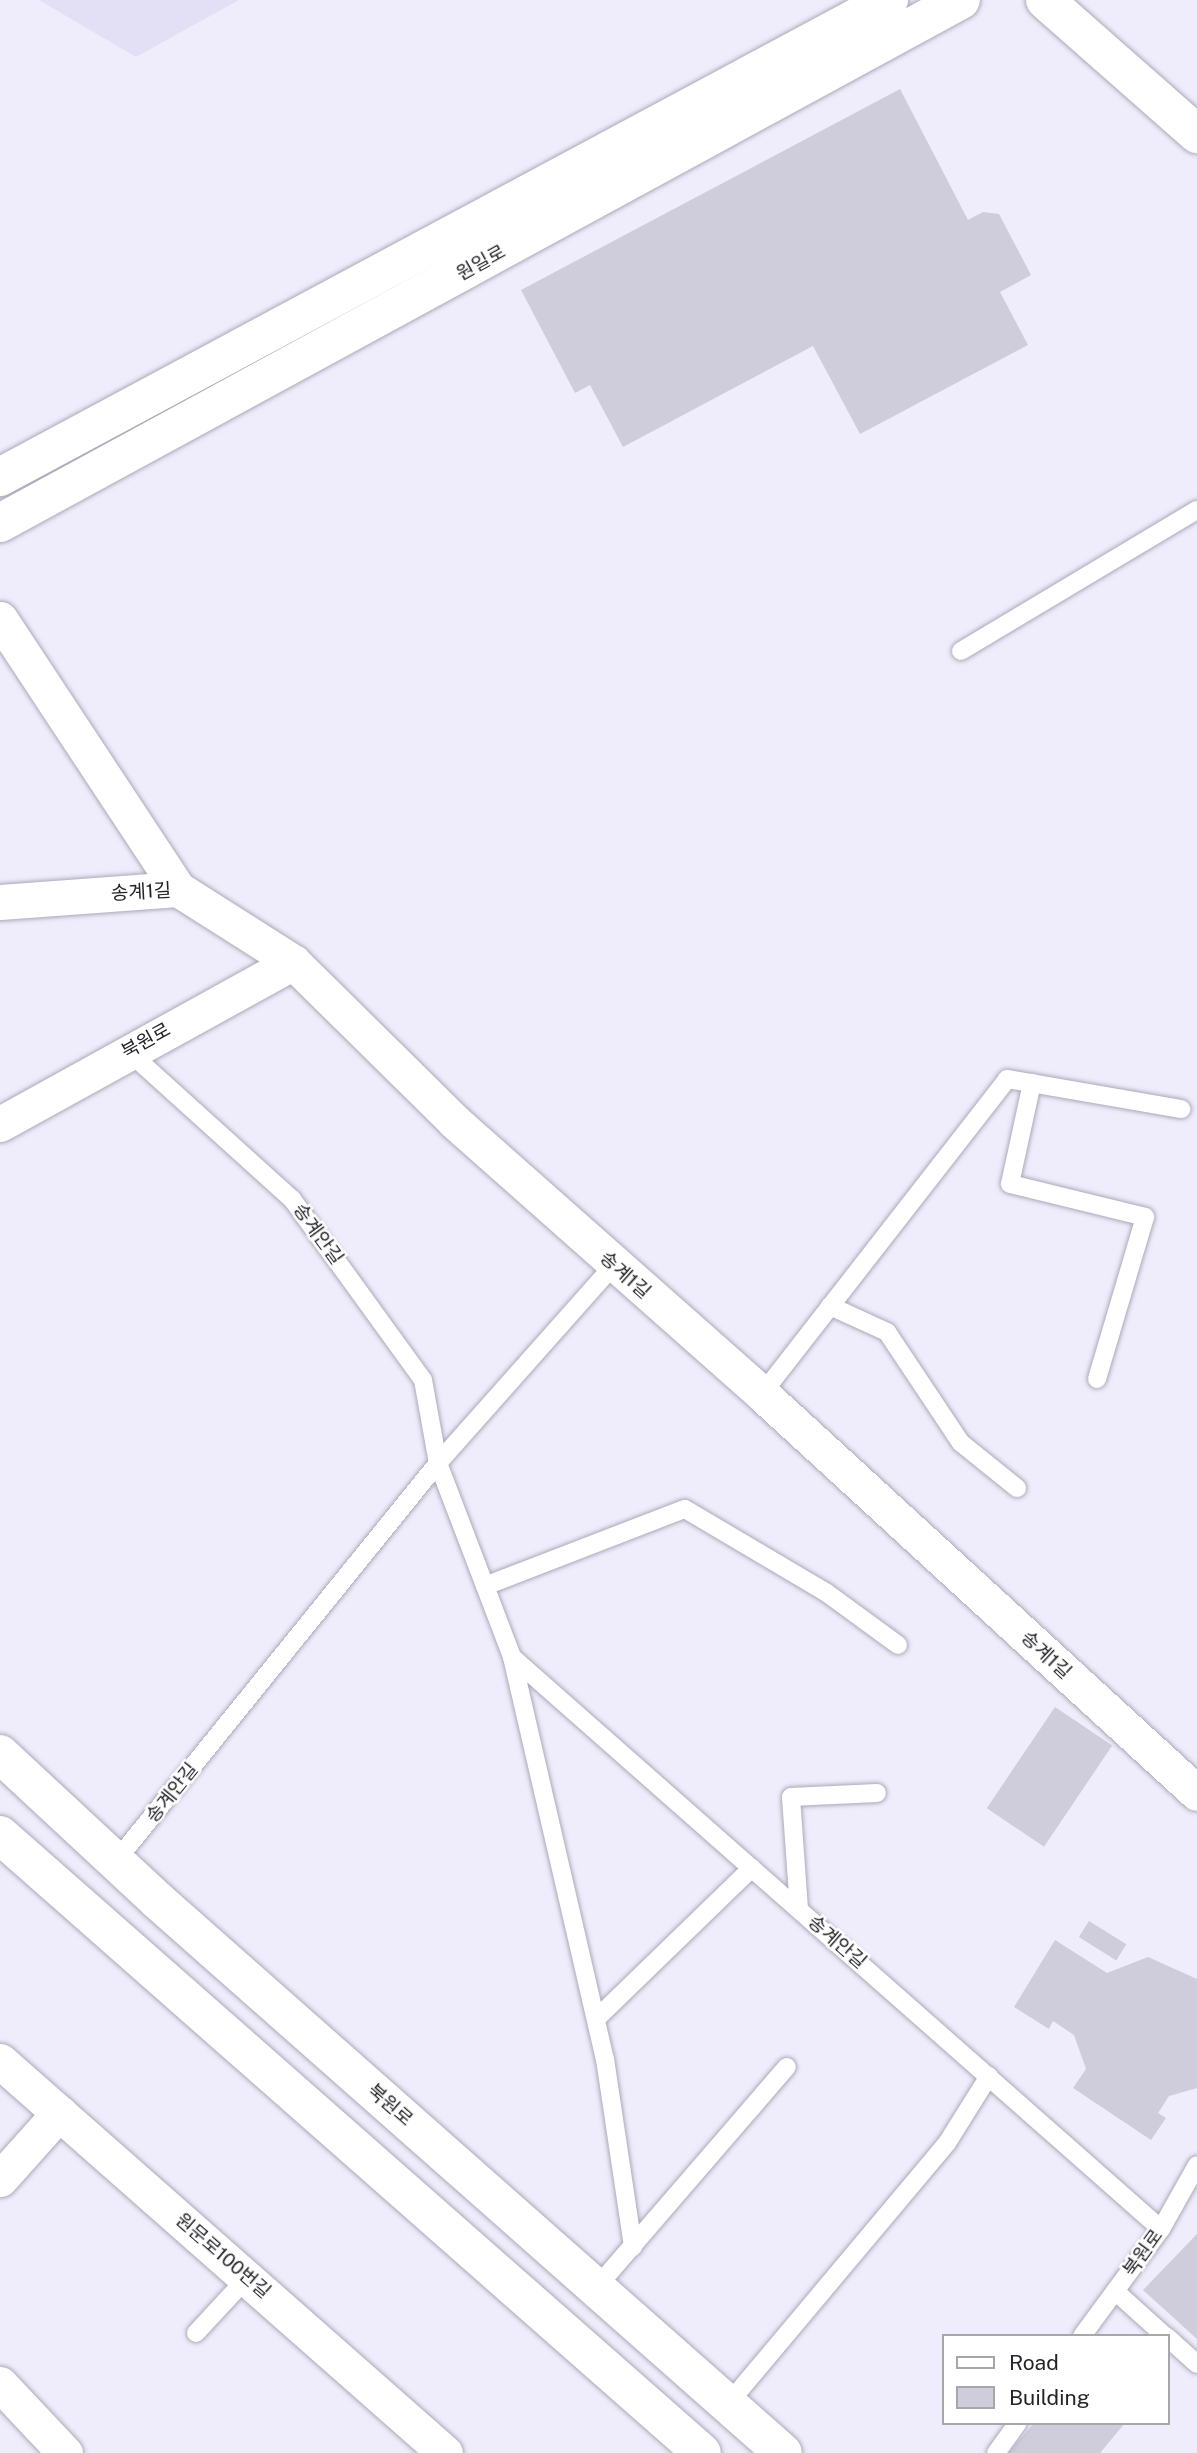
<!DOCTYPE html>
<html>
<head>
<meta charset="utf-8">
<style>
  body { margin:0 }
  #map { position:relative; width:1197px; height:2453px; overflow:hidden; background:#efecfc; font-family:"Public Sans","Noto Sans KR",sans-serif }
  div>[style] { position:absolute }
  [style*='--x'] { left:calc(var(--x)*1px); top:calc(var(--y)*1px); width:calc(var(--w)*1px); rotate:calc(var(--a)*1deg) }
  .built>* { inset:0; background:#e3dff5 }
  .building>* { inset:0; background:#cfccdc; transform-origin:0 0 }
  .roads { filter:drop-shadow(0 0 2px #aca9b8) drop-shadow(0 0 2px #aca9b8) }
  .lane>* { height:18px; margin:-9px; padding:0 9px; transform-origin:9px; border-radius:9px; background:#fff }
  .street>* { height:35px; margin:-17.5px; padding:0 17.5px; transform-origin:17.5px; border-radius:17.5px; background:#fff }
  .secondary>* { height:38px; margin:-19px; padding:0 19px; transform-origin:19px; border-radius:19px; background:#fff }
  span { translate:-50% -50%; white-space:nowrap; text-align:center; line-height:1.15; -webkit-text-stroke:5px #fff; paint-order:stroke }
  .street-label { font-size:19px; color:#242329 }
  .legend { position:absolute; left:942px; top:2334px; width:228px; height:91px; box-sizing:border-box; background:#fff; border:2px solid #a7a7a9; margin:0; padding:9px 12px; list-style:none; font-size:21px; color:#242329 }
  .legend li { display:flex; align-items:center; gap:14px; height:35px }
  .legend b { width:35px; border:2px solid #a7a7a9 }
</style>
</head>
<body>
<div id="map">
  <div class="built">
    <div style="clip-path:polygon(39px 0,239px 0,136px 57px)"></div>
  </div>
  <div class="building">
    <div style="clip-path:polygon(900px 89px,968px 220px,983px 212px,999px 214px,1031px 275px,1000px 292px,1028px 345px,860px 434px,813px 346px,623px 447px,590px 385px,575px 393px,521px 290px)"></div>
    <div style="left:1055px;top:1707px;width:69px;height:122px;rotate:34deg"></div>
    <div style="left:1089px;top:1921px;width:44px;height:19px;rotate:32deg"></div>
    <div style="clip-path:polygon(1055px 1940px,1107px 1973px,1148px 1957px,1197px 1979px,1197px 2088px,1169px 2096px,1158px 2113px,1166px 2118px,1151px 2140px,1073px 2088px,1086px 2069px,1074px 2035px,1053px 2021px,1049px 2029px,1014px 2007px)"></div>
    <div style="clip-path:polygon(1197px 2234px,1197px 2339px,1143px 2290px)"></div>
    <div style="clip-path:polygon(1034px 2423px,1125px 2423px,1100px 2453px,1008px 2453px)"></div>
  </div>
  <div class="roads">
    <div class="lane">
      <div style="--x:961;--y:651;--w:275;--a:-30.9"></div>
      <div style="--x:128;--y:1051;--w:221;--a:42.1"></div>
      <div style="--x:292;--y:1199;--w:223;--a:54.1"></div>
      <div style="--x:423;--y:1380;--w:84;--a:79.8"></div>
      <div style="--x:438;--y:1463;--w:208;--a:69.1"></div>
      <div style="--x:512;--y:1657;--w:413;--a:77"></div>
      <div style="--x:605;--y:2059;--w:190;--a:81.5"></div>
      <div style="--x:1032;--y:1083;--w:103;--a:102.3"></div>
      <div style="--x:1010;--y:1184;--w:139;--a:13.7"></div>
      <div style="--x:1145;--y:1217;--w:169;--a:106.5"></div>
      <div style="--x:830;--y:1306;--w:63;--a:24.5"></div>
      <div style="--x:887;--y:1332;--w:133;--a:56.3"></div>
      <div style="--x:961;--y:1443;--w:72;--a:38.8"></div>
      <div style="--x:762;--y:1394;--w:399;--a:-52.1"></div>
      <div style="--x:1007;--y:1079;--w:177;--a:9.8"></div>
      <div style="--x:485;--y:1586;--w:214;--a:-21.1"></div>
      <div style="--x:685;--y:1509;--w:165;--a:30.6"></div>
      <div style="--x:827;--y:1593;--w:88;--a:36.2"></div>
      <div style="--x:512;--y:1657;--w:865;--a:41.39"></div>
      <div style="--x:116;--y:1861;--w:512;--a:-51.03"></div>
      <div style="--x:438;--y:1463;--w:265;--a:-48.4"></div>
      <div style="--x:799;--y:1909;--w:112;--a:-94.1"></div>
      <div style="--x:791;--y:1797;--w:86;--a:-2.7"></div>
      <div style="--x:596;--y:2019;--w:217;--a:-44.1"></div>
      <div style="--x:596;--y:2288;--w:292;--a:-49.2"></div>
      <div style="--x:1115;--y:2291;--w:67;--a:42"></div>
      <div style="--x:196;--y:2333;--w:75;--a:-47.2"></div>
      <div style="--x:1082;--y:2336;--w:133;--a:-53.6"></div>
      <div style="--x:1161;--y:2229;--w:73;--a:-60.6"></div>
      <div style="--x:1167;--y:2337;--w:40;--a:42"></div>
      <div style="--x:728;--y:2404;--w:341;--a:-50"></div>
      <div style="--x:947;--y:2143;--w:79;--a:-57.9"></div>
      <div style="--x:996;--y:2453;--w:37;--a:-54"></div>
    </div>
    <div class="street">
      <div style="--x:0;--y:619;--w:323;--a:56.6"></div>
      <div style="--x:0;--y:902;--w:178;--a:-4.2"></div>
      <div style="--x:178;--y:889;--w:136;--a:32.4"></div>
      <div style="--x:293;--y:962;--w:228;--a:44.6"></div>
      <div style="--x:455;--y:1122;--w:410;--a:41.5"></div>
      <div style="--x:762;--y:1394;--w:590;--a:42.53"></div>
      <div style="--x:0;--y:1124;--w:335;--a:-28.9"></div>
      <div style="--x:0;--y:2061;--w:593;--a:41.38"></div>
      <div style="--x:0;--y:2179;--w:89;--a:-48.2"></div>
      <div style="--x:0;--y:2384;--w:95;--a:46.7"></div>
    </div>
    <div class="secondary">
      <div style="--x:1045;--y:0;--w:203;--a:41.4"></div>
      <div style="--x:0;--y:477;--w:1009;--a:-28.22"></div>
      <div style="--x:0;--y:523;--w:1094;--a:-28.56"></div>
      <div style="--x:0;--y:1754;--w:214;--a:42.9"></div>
      <div style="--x:157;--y:1900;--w:835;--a:41.46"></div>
      <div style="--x:0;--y:1835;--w:935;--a:41.36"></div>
    </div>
  </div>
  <div class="street-label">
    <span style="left:481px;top:263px;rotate:-29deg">원일로</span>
    <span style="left:141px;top:892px;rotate:-3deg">송계1길</span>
    <span style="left:146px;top:1041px;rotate:-29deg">북원로</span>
    <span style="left:318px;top:1234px;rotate:54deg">송계안길</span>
    <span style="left:625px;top:1275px;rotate:42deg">송계1길</span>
    <span style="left:1046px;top:1655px;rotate:43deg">송계1길</span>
    <span style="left:172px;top:1793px;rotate:-51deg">송계안길</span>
    <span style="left:837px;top:1942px;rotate:41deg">송계안길</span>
    <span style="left:390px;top:2105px;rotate:41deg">북원로</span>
    <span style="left:1143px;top:2253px;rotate:-54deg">북원로</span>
    <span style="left:223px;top:2256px;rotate:41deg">원문로100번길</span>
  </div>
  <ul class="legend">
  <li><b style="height:9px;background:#fff"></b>Road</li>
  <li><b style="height:19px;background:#cfccdc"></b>Building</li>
  </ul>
</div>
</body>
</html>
